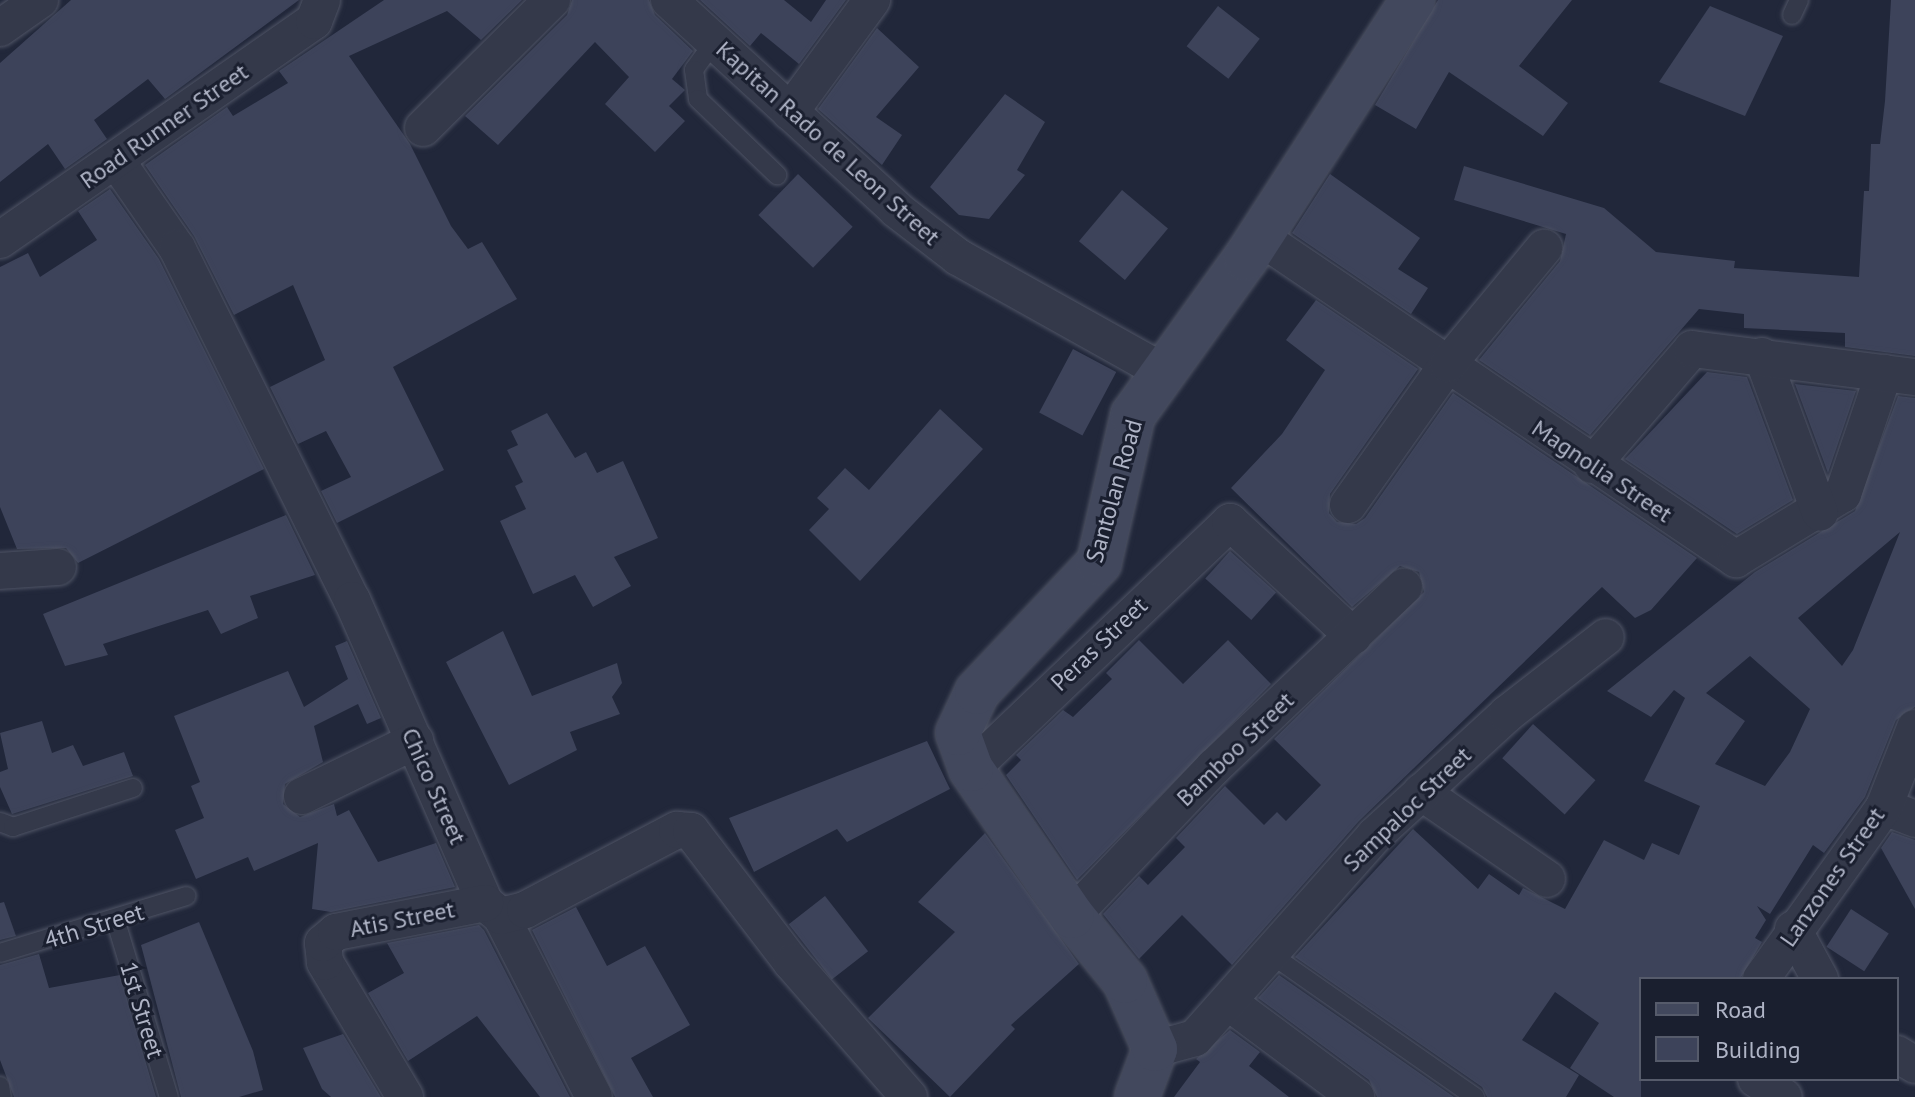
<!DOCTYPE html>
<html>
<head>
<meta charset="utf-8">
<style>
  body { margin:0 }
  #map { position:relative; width:1915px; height:1097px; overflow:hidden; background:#21273a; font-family:"PT Sans",sans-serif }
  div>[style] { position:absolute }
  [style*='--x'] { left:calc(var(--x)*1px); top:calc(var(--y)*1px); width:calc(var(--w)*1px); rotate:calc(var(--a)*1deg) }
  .building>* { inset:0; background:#3d435a; transform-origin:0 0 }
  .roads { filter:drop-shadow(0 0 2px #4f5465) drop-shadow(0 0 2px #4f5465) }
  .lane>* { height:18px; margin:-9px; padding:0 9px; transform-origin:9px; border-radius:9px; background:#34394a }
  .street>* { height:36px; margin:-18px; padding:0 18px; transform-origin:18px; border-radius:18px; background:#34394a }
  .secondary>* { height:44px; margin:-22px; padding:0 22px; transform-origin:22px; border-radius:22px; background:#42485d }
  span { translate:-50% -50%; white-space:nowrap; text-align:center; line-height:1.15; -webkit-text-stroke:6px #1a1f2f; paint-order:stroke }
  .street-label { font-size:24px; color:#afb4c6 }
  .legend { position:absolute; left:1639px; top:977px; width:260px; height:104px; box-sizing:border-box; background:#1a1f2f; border:2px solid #565b6b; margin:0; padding:10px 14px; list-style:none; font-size:24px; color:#afb4c6 }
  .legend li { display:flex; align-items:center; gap:16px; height:40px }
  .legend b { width:40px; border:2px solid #565b6b }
</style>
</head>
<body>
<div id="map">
  <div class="building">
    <div style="clip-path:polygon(71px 0,299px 0,165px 99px,148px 79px,94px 120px,107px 139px,65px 169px,48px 144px,0 182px,0 63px)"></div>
    <div style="clip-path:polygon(384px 0,522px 0,481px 40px,447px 11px,349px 56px,410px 144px,451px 226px,468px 249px,482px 242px,517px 299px,393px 367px,444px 470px,337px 523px,321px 491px,351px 477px,326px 431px,298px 444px,270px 387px,325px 360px,293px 285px,234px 315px,194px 236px,145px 165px,227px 107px,233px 116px,288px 83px,279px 71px)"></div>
    <div style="clip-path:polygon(572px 0,649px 0,655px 15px,693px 51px,672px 79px,685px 90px,669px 106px,685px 121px,655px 152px,605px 104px,629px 77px,595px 42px,498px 145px,465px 116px,567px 15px)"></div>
    <div style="clip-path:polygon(700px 0,784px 0,811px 22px,826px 0,846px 0,799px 64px,761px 33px,750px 46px)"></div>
    <div style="clip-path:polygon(1438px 0,1572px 0,1519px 66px,1568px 103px,1543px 136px,1449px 72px,1416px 129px,1375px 105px)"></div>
    <div style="clip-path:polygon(1891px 0,1915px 0,1915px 356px,1845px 347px,1845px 333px,1744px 328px,1744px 314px,1699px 309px,1590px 435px,1479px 360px,1560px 261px,1566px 234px,1454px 200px,1464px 166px,1604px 208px,1656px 252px,1735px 261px,1734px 268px,1859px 277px,1864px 191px,1869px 191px,1871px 144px,1880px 144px,1885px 101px)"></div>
    <div style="left:1218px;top:6px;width:53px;height:51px;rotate:38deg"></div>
    <div style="clip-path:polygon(1710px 6px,1783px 36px,1745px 116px,1659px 82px)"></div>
    <div style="clip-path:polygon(877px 28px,919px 67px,876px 117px,902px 135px,882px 165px,818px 109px)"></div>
    <div style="clip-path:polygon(1005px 94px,1045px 122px,1017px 170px,1025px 175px,989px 219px,959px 215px,930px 187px)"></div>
    <div style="left:798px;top:174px;width:76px;height:57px;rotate:44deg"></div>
    <div style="clip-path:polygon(1330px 174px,1420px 238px,1398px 269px,1428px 288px,1411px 314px,1292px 233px)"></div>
    <div style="clip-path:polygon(110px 189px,159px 259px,264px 469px,78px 563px,66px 548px,17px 549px,0 507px,0 267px,28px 253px,40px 277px,97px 240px,78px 211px)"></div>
    <div style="left:1122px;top:190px;width:60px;height:67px;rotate:40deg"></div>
    <div style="clip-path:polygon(1316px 300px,1418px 369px,1330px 494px,1329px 513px,1337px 522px,1356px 524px,1365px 518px,1453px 393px,1697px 558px,1651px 610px,1635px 618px,1602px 587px,1359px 821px,1232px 965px,1182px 915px,1139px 959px,1103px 914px,1139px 876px,1148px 885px,1185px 847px,1176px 838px,1225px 786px,1264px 825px,1277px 812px,1286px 821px,1321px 785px,1274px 739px,1424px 592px,1419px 572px,1400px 566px,1352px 607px,1231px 488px,1282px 434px,1325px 370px,1286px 340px)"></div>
    <div style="left:1073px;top:349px;width:49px;height:72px;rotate:28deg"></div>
    <div style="clip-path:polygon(1707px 372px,1747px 377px,1793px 500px,1737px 534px,1625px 459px)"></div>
    <div style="clip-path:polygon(1795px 384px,1856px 391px,1828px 473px)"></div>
    <div style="clip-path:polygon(evenodd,1898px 396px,1915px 398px,1915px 707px,1896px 720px,1865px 797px,1824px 853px,1813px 845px,1770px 914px,1757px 906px,1766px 920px,1755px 938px,1762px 942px,1740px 979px,1641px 979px,1641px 1097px,1614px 1097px,1570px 1068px,1599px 1023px,1555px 992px,1522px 1040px,1579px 1075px,1566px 1097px,1487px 1097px,1482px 1087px,1295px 957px,1413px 829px,1478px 889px,1489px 874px,1519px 895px,1523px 888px,1565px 909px,1604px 840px,1644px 860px,1652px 843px,1679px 855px,1700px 806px,1644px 781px,1685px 698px,1674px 690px,1651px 717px,1607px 691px,1755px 572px,1855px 511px,1898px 396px,1900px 532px,1853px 650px,1842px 666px,1798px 618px,1900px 532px,1898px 396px,1750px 656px,1810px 709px,1790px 752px,1765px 786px,1715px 764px,1745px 721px,1706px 693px,1750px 656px)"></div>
    <div style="clip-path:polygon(940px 409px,983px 449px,860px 581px,809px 530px,829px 509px,817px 498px,845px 468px,869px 490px)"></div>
    <div style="clip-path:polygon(547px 413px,575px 458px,586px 452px,597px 473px,623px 461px,658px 538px,614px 557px,631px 586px,593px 607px,575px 575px,533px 594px,500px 521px,526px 509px,515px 486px,523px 482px,507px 450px,518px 445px,511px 431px)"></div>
    <div style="clip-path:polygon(286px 515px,315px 575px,250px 596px,258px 618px,221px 634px,208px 610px,103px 644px,108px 655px,65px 666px,43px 614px)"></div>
    <div style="left:1230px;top:551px;width:62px;height:37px;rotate:42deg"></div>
    <div style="clip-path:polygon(503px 631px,532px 696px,617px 663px,622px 683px,612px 697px,620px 714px,570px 732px,577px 750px,509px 785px,446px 662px)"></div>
    <div style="clip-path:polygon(1139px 640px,1183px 684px,1228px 640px,1271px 684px,1077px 880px,1006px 775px,1021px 760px,1016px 755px,1063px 710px,1073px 717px,1112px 679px,1106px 673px)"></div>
    <div style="clip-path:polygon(347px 641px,381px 718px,367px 724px,358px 704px,314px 726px,323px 762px,285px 784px,283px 804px,300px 817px,334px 804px,337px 816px,349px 810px,378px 862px,436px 843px,455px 887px,331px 912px,312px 909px,318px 843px,254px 871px,248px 857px,196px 879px,175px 830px,204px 818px,191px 786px,200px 782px,174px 716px,288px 671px,304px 707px,348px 679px,335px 646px)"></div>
    <div style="clip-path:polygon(42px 721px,52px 753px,73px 745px,83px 766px,124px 752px,133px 776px,12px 814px,0 787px,0 772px,8px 769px,0 733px)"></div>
    <div style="left:1533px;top:724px;width:84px;height:46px;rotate:42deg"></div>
    <div style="clip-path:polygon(927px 741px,950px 789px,847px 842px,837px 829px,754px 872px,729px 818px)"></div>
    <div style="clip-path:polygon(1892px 832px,1915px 840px,1915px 909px,1881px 848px)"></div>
    <div style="clip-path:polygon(985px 833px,1079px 964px,1011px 1025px,1015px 1029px,950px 1097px,868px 1018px,955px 932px,918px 902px)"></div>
    <div style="left:825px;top:896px;width:70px;height:46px;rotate:52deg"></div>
    <div style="clip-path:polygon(4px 902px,16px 936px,0 940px,0 903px)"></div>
    <div style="clip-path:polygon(576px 907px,607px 966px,645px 946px,690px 1025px,631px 1058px,653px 1097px,615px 1097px,532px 930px)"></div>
    <div style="left:1851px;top:909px;width:45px;height:45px;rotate:33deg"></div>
    <div style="clip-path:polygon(199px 922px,253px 1051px,263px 1090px,239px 1097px,181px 1097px,141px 945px)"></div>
    <div style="clip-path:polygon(479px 925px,484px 930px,570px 1097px,540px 1097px,477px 1016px,408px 1061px,368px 993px,404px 973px,387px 943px)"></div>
    <div style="clip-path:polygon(39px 954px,49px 988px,120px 975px,156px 1097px,14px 1097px,0 1060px,0 965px)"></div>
    <div style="clip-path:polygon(1279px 975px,1454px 1097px,1377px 1097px,1369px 1080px,1258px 998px)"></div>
    <div style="clip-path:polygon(1230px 1030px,1260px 1052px,1249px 1066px,1289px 1097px,1174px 1097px,1200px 1062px,1196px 1059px)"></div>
    <div style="clip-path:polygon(343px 1034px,381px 1097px,331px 1097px,322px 1089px,303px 1048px)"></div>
  </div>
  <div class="roads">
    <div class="lane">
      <div style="--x:1792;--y:15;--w:17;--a:-65"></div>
      <div style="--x:714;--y:42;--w:34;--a:126"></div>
      <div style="--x:694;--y:70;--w:29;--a:82"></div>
      <div style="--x:698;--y:99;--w:110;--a:43.9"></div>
      <div style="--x:0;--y:822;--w:14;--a:21"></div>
      <div style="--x:13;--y:827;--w:126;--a:-18"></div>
      <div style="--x:116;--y:922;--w:183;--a:73.2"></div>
      <div style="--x:0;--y:953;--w:195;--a:-17"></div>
      <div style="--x:1272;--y:955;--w:248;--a:35"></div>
      <div style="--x:0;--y:1086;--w:11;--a:80"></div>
    </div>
    <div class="street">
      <div style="--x:669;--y:0;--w:310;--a:42.6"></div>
      <div style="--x:897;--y:210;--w:77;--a:37.6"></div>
      <div style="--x:958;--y:257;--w:234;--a:29.2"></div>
      <div style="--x:0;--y:28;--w:49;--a:-35"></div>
      <div style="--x:790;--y:112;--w:139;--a:-53.8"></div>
      <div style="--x:423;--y:128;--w:182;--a:-44.8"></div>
      <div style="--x:116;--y:160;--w:107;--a:55.3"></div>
      <div style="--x:177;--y:248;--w:393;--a:63.6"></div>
      <div style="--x:352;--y:600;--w:331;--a:66.3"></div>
      <div style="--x:485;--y:903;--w:21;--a:39"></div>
      <div style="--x:501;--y:916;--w:203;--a:62.8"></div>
      <div style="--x:1260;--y:237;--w:575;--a:34.08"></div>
      <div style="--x:1736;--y:559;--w:125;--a:-31.3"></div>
      <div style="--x:1843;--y:494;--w:128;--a:-71.3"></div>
      <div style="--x:0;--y:240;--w:383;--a:-34.9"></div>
      <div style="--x:314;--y:21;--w:22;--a:-69"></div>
      <div style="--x:1762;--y:356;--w:167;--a:69.7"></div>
      <div style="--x:1592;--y:465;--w:153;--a:-49.2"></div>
      <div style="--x:1692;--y:349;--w:225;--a:7.2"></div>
      <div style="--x:1348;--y:505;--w:173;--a:-54.7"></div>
      <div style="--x:1448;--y:364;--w:151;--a:-50.4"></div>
      <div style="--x:0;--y:571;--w:58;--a:-3.9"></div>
      <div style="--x:971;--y:769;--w:358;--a:-43.6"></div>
      <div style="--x:1230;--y:522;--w:168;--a:42.8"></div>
      <div style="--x:1421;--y:792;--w:153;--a:34.6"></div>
      <div style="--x:302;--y:796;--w:126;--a:-26"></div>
      <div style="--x:1884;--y:807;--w:33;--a:21"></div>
      <div style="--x:501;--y:916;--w:25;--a:-14"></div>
      <div style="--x:525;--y:910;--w:172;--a:-27.8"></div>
      <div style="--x:677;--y:830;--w:14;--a:4"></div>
      <div style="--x:691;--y:831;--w:166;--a:52.6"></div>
      <div style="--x:792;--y:963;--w:178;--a:48.9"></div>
      <div style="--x:1072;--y:916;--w:206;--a:-46.4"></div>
      <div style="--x:1214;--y:767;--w:262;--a:-43.5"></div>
      <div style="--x:1793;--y:929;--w:57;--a:61.6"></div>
      <div style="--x:1761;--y:979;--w:211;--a:-54.4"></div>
      <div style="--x:1884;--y:807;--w:85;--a:-68.6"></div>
      <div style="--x:1231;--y:1004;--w:156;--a:36.6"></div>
      <div style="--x:1155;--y:1049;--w:41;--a:-15.4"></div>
      <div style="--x:1195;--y:1038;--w:271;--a:-48.4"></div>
      <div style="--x:1375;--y:835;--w:179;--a:-42.5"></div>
      <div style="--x:1507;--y:714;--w:125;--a:-37.9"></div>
      <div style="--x:1897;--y:1054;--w:21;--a:31"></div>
      <div style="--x:1756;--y:1079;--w:33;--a:33"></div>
      <div style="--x:405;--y:1097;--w:157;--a:-120.7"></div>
      <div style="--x:325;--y:962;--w:19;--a:-96"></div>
      <div style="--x:323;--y:943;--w:17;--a:-40"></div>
      <div style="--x:336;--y:932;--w:152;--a:-11"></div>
    </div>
    <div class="secondary">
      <div style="--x:1137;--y:1097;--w:51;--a:-69.4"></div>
      <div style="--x:1155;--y:1049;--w:74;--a:-113.8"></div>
      <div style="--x:1125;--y:981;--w:84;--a:-129.2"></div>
      <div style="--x:1072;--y:916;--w:178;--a:-124.5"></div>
      <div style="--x:971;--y:769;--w:38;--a:-110"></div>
      <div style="--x:958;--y:733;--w:45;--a:-65.1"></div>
      <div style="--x:977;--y:692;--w:178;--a:-46.6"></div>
      <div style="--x:1099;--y:563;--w:152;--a:-77.1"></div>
      <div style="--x:1133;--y:415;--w:193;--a:-54.3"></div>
      <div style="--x:1246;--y:258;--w:307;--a:-57.1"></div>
    </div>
  </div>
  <div class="street-label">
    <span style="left:164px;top:126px;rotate:-35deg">Road Runner Street</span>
    <span style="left:828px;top:143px;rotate:42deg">Kapitan Rado de Leon Street</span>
    <span style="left:1602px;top:471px;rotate:34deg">Magnolia Street</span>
    <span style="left:1114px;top:491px;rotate:-74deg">Santolan Road</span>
    <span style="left:1099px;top:644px;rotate:-44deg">Peras Street</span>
    <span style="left:1235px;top:749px;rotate:-44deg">Bamboo Street</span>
    <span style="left:434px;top:786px;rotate:66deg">Chico Street</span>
    <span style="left:1407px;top:809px;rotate:-44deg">Sampaloc Street</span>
    <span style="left:1832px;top:877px;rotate:-55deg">Lanzones Street</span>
    <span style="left:402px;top:919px;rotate:-11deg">Atis Street</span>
    <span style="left:94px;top:926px;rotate:-17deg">4th Street</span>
    <span style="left:142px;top:1010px;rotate:73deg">1st Street</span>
  </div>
  <ul class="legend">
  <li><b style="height:10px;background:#42485d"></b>Road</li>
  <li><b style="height:22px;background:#3d435a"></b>Building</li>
  </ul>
</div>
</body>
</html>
